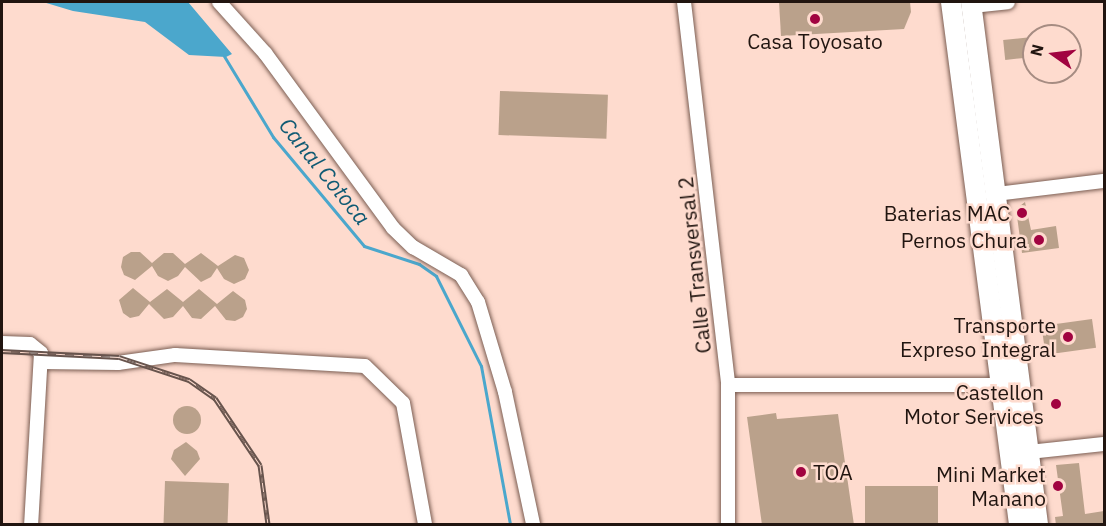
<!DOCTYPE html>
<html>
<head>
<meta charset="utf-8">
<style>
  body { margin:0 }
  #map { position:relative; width:1106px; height:526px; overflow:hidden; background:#fedbce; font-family:"IBM Plex Sans",sans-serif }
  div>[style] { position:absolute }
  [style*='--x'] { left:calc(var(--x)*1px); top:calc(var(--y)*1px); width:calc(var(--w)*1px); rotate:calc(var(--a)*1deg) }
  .water>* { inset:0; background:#4ba7cc }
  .stream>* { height:3px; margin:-1.5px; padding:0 1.5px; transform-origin:1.5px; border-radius:1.5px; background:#4ba7cc }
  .building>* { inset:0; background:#baa18b; transform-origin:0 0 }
  .round { border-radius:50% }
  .roads { filter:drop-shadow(0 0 2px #7b5e53) drop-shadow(0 0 2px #7b5e53) }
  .minor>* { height:14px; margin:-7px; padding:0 7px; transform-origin:7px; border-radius:7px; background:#fff }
  .highway>* { height:20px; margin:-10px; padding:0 10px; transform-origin:10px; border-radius:10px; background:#fff }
  .rail>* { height:5px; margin-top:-2.5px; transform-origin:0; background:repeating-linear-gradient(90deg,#fedbce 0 9px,#68544d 0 18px); box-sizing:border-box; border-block:2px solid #68544d }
  .dots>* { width:16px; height:16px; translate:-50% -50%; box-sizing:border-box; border:3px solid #fedbce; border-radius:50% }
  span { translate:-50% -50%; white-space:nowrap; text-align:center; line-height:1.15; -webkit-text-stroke:5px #fedbce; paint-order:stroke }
  .poi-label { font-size:21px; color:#211510 }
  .right { translate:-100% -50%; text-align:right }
  .left { translate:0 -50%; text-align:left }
  .street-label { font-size:21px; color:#211510 }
  .water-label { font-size:22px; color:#115b74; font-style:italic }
  .frame { position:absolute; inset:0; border:3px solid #211510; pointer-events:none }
  .north { position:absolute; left:1022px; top:24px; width:60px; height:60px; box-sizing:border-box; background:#fedbce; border:2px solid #a68c82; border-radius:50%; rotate:284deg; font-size:16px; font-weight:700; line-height:24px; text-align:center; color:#211510 }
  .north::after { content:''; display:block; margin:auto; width:21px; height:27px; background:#a10340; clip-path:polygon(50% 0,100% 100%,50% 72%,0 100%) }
</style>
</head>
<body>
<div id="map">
  <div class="water">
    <div style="clip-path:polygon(43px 2px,188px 2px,232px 54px,226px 57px,189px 55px,145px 22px,73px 11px)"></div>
  </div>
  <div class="stream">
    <div style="--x:224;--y:56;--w:95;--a:58.8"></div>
    <div style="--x:273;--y:137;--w:142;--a:50.1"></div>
    <div style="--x:364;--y:246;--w:58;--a:18.1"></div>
    <div style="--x:419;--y:264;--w:21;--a:35"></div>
    <div style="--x:436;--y:276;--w:101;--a:63.4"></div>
    <div style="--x:481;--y:366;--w:161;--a:79.6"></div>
  </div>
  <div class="building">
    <div style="clip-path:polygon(779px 2px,910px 2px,911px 12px,904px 29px,781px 36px)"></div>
    <div style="left:1032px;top:37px;width:20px;height:29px;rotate:84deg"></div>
    <div style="left:500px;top:91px;width:108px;height:44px;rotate:2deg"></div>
    <div style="clip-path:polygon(1025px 202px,1031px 230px,1056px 226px,1059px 248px,1022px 253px,1016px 209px)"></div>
    <div style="clip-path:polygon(131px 252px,140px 252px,152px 263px,164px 253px,173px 253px,185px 264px,201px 253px,218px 266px,235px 255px,244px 258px,249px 270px,245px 279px,234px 284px,224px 279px,217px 268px,211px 277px,201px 282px,185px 267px,178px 276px,168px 281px,158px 276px,152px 266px,135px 280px,124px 275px,121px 267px,123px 257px)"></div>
    <div style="clip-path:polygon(133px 288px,150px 302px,167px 289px,183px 302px,199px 289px,217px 304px,233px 291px,245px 300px,247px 309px,243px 317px,235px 321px,226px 320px,215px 306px,201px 319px,192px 318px,183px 306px,173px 317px,164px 319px,149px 304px,139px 316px,130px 318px,123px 313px,119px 300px)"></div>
    <div style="left:1092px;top:319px;width:29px;height:51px;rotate:82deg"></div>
    <div class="round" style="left:173px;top:406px;width:28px;height:28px"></div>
    <div style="clip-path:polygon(776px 413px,777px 419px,838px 414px,854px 525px,762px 525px,747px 417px)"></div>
    <div style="clip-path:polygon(186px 442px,197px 451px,200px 459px,185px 476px,171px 459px,174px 450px)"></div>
    <div style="clip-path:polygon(1079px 463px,1085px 514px,1104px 511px,1104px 525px,1056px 525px,1055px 517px,1063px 516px,1056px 465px)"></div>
    <div style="left:165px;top:481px;width:64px;height:44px;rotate:2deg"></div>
    <div style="left:865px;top:486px;width:73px;height:38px"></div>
  </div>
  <div class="roads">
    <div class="minor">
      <div style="--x:219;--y:2;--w:69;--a:48"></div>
      <div style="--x:265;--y:53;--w:217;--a:53.8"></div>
      <div style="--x:393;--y:228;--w:28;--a:44"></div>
      <div style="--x:413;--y:247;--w:56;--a:30.3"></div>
      <div style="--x:461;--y:275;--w:32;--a:58"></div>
      <div style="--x:478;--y:302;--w:94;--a:73.3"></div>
      <div style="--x:505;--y:392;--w:135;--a:78"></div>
      <div style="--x:684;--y:2;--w:386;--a:83.4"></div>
      <div style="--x:728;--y:385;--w:139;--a:90"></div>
      <div style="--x:972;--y:6;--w:36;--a:-6"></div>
      <div style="--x:996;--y:194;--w:109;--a:-6.9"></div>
      <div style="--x:2;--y:343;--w:28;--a:2"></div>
      <div style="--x:30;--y:344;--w:14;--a:39"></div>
      <div style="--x:41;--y:353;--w:171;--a:93.3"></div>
      <div style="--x:42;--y:362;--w:76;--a:0.8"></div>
      <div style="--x:118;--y:363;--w:58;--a:-8"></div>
      <div style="--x:175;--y:355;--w:190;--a:3.3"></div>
      <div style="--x:365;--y:366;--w:53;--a:44.2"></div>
      <div style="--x:403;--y:403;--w:123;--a:79.7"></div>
      <div style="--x:728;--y:385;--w:273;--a:0"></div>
      <div style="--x:1029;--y:452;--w:75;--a:-6.1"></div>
    </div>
    <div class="highway">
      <div style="--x:951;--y:2;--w:526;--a:82.58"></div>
      <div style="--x:971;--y:2;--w:526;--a:82.69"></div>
    </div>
  </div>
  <div class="rail">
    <div style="--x:2;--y:351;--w:117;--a:2.9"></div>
    <div style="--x:119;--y:357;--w:74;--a:18.2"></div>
    <div style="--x:189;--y:380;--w:32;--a:35"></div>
    <div style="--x:215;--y:398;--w:81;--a:56.1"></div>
    <div style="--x:260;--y:465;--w:60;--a:82.3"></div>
  </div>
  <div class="dots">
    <div style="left:815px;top:19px;background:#a10340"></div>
    <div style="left:1022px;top:213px;background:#a10340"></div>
    <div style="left:1039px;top:240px;background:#a10340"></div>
    <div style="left:1068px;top:337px;background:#a10340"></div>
    <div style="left:1056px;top:404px;background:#a10340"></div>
    <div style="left:801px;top:472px;background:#a10340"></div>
    <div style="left:1058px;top:486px;background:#a10340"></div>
  </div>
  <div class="poi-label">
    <span style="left:815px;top:41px">Casa Toyosato</span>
    <span class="right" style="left:1010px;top:213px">Baterias MAC</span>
    <span class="right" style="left:1027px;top:240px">Pernos Chura</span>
    <span class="right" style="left:1056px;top:337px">Transporte<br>Expreso Integral</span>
    <span class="right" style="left:1044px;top:404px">Castellon<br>Motor Services</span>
    <span class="left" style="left:813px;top:472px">TOA</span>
    <span class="right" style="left:1046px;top:486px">Mini Market<br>Manano</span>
  </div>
  <div class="street-label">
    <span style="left:694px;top:265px;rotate:-96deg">Calle Transversal 2</span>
  </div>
  <div class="water-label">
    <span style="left:325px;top:171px;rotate:51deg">Canal Cotoca</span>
  </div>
  <div class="frame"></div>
  <div class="north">N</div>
</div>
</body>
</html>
